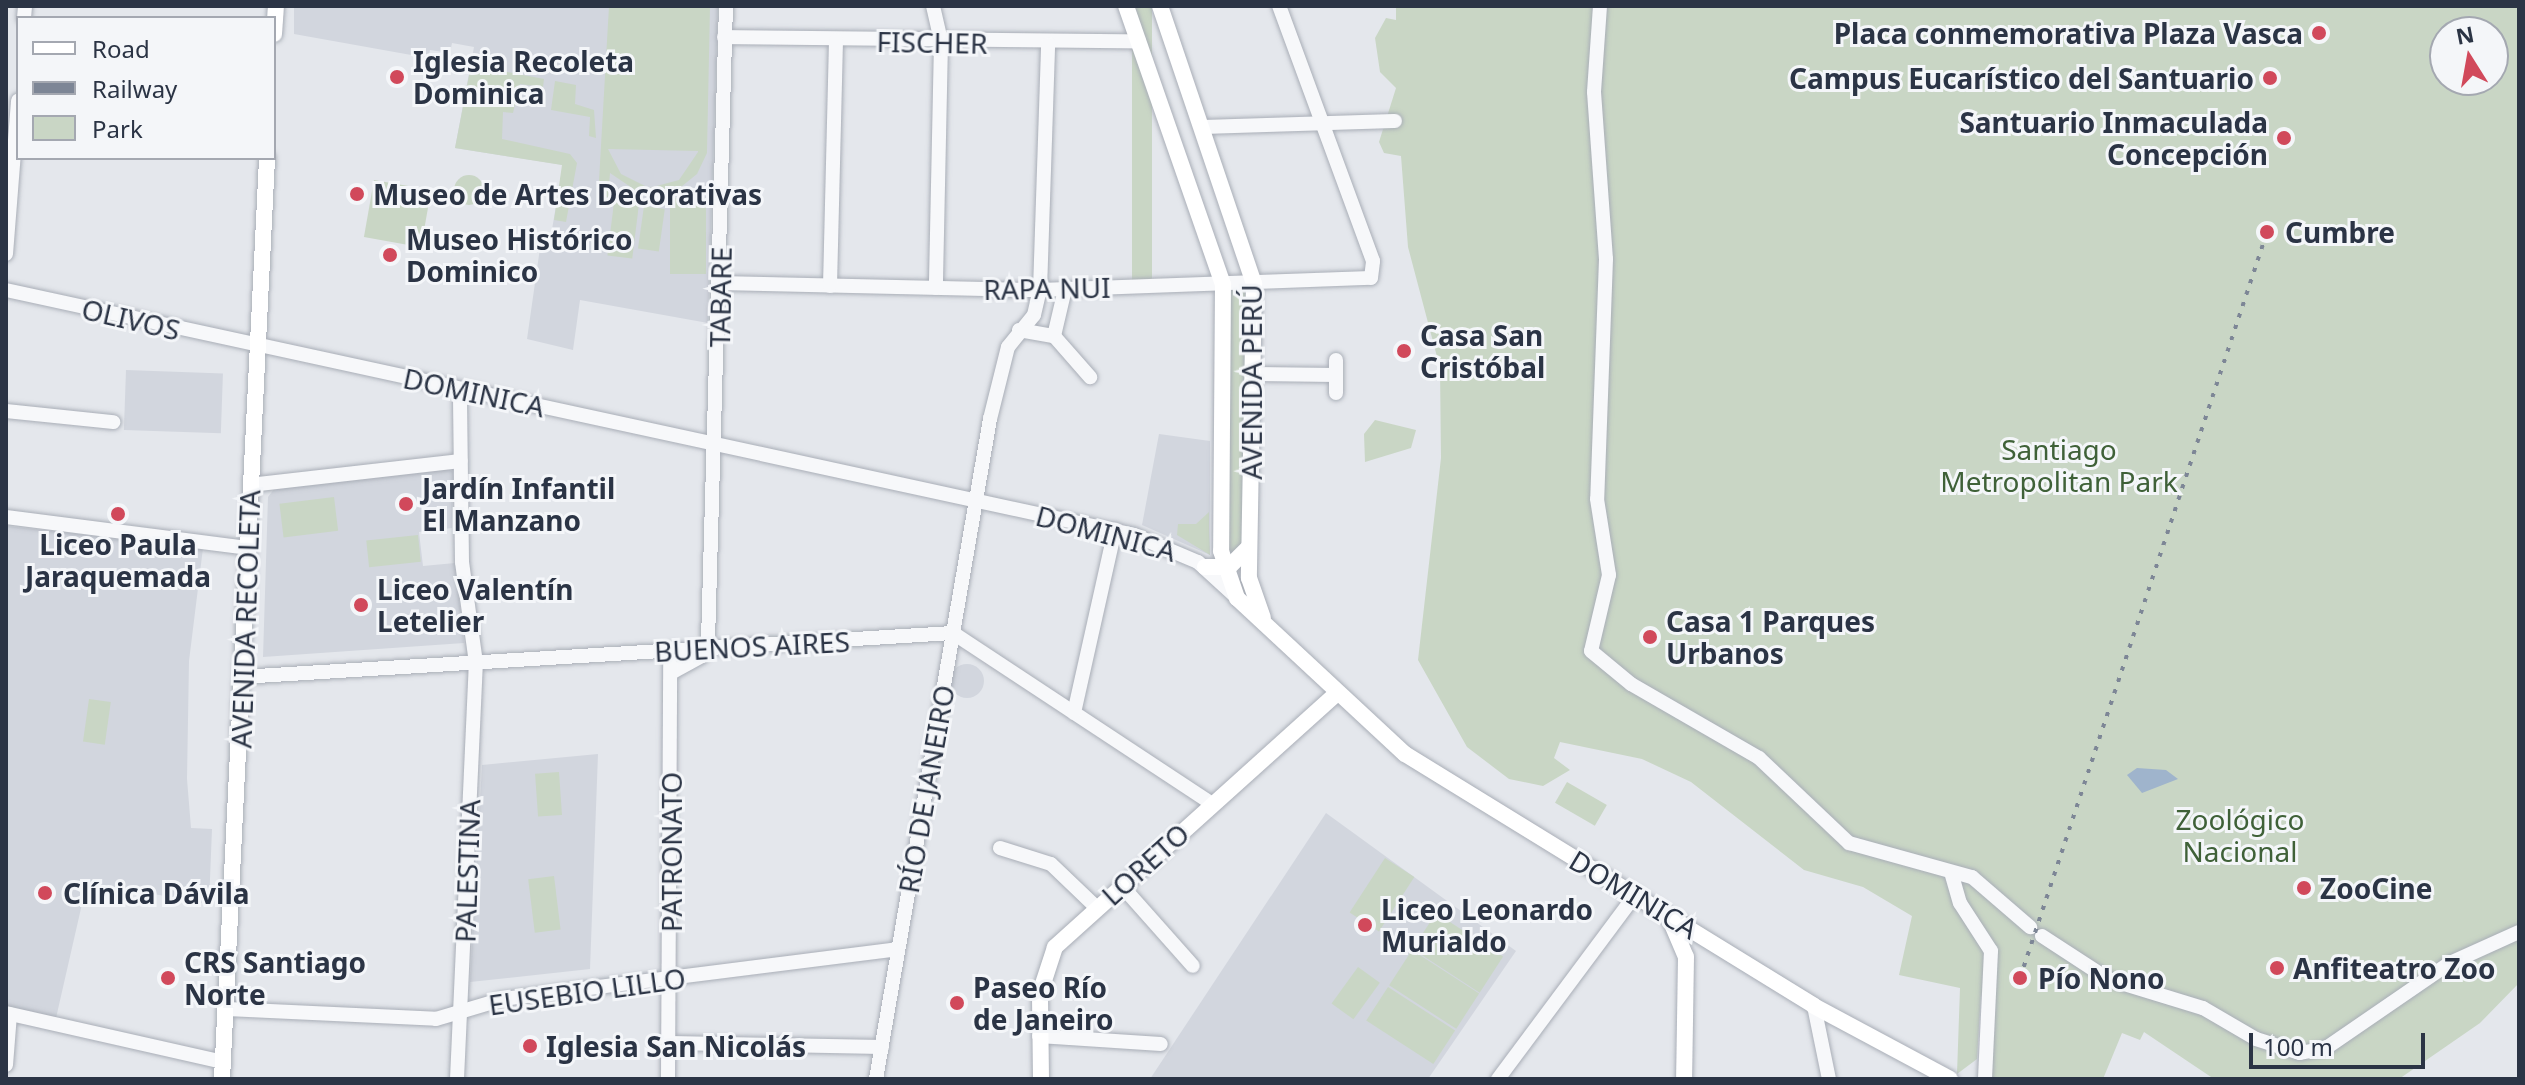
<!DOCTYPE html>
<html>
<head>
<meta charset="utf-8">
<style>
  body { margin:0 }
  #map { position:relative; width:2525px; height:1085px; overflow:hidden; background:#e4e7ec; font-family:"Noto Sans",sans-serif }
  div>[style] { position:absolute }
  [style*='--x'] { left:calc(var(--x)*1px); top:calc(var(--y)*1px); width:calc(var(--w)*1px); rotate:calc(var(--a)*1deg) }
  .built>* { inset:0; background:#d2d6de; transform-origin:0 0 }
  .round { border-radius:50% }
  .green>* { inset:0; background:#c9d6c5; transform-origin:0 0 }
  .water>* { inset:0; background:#9fb4cc }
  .roads { filter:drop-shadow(0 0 2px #a9aeb7) drop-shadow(0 0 2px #a9aeb7) }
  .minor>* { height:14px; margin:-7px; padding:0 7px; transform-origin:7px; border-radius:7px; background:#f7f8fa }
  .major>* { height:16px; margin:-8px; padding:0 8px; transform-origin:8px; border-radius:8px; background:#fff }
  .rail>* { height:4px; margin-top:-2px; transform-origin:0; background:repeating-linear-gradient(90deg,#7d8696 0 4px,transparent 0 12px) }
  .dots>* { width:22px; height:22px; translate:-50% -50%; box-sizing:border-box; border:4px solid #f4f6f9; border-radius:50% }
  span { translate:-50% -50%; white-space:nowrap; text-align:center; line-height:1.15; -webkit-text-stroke:6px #f4f6f9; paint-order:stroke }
  .poi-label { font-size:28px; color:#2b3445; font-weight:700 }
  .right { translate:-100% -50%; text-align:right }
  .left { translate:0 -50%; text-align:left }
  .street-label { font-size:28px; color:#2b3445 }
  .park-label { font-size:28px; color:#3f6138 }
  .frame { position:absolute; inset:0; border:8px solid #2b3445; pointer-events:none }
  .legend { position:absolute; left:16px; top:16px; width:260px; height:144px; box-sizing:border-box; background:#f4f6f9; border:2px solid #a4a8b1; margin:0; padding:10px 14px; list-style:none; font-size:24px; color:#2b3445 }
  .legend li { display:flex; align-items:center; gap:16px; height:40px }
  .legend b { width:40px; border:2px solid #a4a8b1 }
  .north { position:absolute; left:2429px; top:16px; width:80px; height:80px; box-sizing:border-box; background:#f4f6f9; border:2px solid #a4a8b1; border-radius:50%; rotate:349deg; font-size:22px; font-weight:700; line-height:32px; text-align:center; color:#2b3445 }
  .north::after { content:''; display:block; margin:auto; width:28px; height:36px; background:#d1495b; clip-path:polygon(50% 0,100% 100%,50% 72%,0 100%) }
  .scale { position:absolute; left:2249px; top:1033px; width:176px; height:36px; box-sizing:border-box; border:4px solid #2b3445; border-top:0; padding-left:10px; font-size:24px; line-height:28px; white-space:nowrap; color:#2b3445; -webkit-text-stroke:6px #f4f6f9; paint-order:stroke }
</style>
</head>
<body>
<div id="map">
  <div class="built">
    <div style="clip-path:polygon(294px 6px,718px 6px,708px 323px,580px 300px,573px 350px,527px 339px,541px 241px,550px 241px,563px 165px,455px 148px,474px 47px,452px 43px,450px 53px,430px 50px,428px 58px,294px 34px)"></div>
    <div style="left:126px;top:370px;width:97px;height:60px;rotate:2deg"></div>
    <div style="clip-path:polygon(1159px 434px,1210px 441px,1210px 555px,1142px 525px)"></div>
    <div style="clip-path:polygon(447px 468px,453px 472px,452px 528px,419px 532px,423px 566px,455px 563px,464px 643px,263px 657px,268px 497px,274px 489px)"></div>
    <div style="clip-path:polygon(6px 526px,203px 548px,189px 661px,187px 779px,191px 828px,212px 829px,209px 904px,87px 882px,56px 1018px,6px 1006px)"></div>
    <div class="round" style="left:950px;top:664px;width:34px;height:34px"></div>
    <div style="clip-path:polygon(598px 754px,590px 969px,470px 982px,482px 765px)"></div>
    <div style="clip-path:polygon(1326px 813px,1516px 951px,1428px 1079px,1150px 1079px)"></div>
  </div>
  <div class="green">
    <div style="clip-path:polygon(evenodd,609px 6px,710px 6px,707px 153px,697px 174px,676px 191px,641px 194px,610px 173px,608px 197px,598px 198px,609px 6px,608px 149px,698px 151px,698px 152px,679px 180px,649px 188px,621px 174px,608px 149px)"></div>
    <div style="left:1132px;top:6px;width:20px;height:284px"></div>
    <div style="clip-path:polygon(evenodd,1396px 6px,2519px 6px,2519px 983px,2480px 1023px,2399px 1079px,2214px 1079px,2144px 1032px,2140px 1040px,2122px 1033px,2103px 1079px,1992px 1079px,1981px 993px,1977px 1059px,1957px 1074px,1960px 988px,1899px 975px,1912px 916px,1863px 887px,1804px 870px,1691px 782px,1642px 759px,1560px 742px,1554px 758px,1570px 770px,1543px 786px,1509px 779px,1467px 747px,1418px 660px,1441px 458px,1440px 368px,1408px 247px,1401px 156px,1384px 153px,1379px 142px,1396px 88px,1380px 72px,1375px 38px,1386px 18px,1396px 20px,1396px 6px,2445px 32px,2493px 32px,2493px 80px,2445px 80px,2445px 32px)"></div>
    <div style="clip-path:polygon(471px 65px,544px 79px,543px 87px,520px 84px,513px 113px,503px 112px,502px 139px,570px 154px,577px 163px,566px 222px,554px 220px,562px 165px,455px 148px)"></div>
    <div style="clip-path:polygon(555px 81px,576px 85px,575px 104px,594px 110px,596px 138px,589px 136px,590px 117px,551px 110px)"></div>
    <div class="round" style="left:454px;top:175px;width:30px;height:30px"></div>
    <div style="left:374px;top:180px;width:58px;height:58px;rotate:10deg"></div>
    <div style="left:615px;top:194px;width:25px;height:62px;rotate:7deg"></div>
    <div style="left:670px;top:198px;width:36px;height:76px"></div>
    <div style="left:644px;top:206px;width:21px;height:43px;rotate:8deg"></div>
    <div style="clip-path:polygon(1227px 288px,1247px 288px,1243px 549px,1225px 562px)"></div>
    <div style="clip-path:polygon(1375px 420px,1416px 430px,1411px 448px,1365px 462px,1364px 434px)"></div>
    <div style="left:334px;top:497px;width:34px;height:55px;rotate:83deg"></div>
    <div style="clip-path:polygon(1209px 512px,1209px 531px,1210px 555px,1177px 535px,1178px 524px,1196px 524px)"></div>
    <div style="left:418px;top:535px;width:27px;height:52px;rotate:84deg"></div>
    <div style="left:89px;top:699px;width:22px;height:43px;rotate:8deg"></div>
    <div style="left:559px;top:772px;width:43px;height:24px;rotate:86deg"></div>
    <div style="left:1567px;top:782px;width:46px;height:24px;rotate:30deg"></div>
    <div style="left:1385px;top:858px;width:35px;height:65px;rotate:33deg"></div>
    <div style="left:554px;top:876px;width:54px;height:26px;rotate:83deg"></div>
    <div style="left:1436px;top:913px;width:80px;height:43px;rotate:33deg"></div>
    <div style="left:1412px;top:950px;width:80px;height:42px;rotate:33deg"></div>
    <div style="left:1358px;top:967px;width:27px;height:45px;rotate:36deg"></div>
    <div style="left:1388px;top:987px;width:80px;height:40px;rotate:33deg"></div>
  </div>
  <div class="water">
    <div style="clip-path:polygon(2137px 768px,2166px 770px,2178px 779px,2142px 793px,2127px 775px)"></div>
  </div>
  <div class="roads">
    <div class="minor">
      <div style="--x:933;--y:6;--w:37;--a:77"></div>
      <div style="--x:941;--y:42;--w:246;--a:91.2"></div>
      <div style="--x:1600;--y:6;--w:86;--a:94"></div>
      <div style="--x:1594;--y:92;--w:167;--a:85.9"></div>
      <div style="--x:1606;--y:259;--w:240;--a:92.1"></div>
      <div style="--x:1597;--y:499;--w:77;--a:81"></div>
      <div style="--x:1609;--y:575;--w:78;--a:103.3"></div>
      <div style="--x:1591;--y:651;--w:52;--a:39.5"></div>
      <div style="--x:1631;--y:684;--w:148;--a:30"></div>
      <div style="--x:1759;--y:758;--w:124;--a:43.4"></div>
      <div style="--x:1849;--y:843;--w:128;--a:15.5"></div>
      <div style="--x:1972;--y:877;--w:77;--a:40.8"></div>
      <div style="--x:24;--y:18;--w:12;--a:-85"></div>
      <div style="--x:724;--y:37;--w:415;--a:0.6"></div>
      <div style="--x:1202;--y:127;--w:193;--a:-1.8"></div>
      <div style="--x:6;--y:254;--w:154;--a:-85.5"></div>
      <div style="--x:720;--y:283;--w:320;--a:1.3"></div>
      <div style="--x:1040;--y:290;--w:331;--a:-2.1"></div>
      <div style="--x:1371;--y:278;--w:17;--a:-83"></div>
      <div style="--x:1373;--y:261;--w:272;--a:-110.2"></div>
      <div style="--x:830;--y:286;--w:246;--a:-88.6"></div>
      <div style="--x:6;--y:290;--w:1154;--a:12.25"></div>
      <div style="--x:1134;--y:535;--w:69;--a:22.9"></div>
      <div style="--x:1198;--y:562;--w:52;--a:42.6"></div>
      <div style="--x:1019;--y:330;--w:36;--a:10"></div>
      <div style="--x:1054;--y:336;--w:55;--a:48.7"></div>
      <div style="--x:1054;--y:336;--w:48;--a:-76.8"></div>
      <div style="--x:1336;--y:360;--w:33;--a:90"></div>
      <div style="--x:1255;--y:374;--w:81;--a:0.7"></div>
      <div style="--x:6;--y:411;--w:108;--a:5.9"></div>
      <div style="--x:250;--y:485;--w:212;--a:-6.5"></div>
      <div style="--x:6;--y:517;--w:243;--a:7.3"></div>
      <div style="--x:671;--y:673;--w:35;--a:-29"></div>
      <div style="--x:702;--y:656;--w:16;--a:-68"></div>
      <div style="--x:708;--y:641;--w:635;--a:-88.38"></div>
      <div style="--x:241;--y:677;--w:713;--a:-3.54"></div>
      <div style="--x:953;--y:633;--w:310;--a:33.4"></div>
      <div style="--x:1074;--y:713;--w:188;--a:-77.4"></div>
      <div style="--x:1000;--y:848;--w:53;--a:17.4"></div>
      <div style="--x:1051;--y:864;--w:62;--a:43.7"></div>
      <div style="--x:1951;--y:872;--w:32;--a:74"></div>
      <div style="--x:1960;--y:903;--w:57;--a:57.1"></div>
      <div style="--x:1991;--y:951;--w:128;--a:92.7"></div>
      <div style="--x:1121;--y:885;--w:108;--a:48.4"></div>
      <div style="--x:2042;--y:936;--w:79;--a:33.1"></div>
      <div style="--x:2108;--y:979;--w:99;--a:17"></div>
      <div style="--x:2203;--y:1008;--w:61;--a:30.3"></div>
      <div style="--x:2256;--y:1039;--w:46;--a:17.7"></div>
      <div style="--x:2300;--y:1053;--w:26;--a:-11"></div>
      <div style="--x:2326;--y:1048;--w:148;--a:-34.5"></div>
      <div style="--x:2448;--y:964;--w:78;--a:-24.3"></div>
      <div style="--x:1814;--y:1006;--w:75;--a:78.4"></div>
      <div style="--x:227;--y:1009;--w:209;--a:2.7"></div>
      <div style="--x:436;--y:1019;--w:70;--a:-16.6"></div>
      <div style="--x:503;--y:999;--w:398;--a:-7.2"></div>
      <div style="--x:6;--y:1013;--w:222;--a:12.7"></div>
      <div style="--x:1039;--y:1036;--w:122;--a:3.8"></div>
      <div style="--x:670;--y:1043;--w:212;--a:1.1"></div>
      <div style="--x:6;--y:1065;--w:51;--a:-85.5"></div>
      <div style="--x:457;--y:1079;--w:416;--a:-87.4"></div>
      <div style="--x:476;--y:663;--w:102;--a:-97.9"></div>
      <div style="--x:462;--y:562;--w:173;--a:-90.7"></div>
      <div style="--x:668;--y:1079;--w:416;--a:-89.7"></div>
      <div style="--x:876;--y:1079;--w:670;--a:-80.2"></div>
      <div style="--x:990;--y:419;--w:74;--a:-76"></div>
      <div style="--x:1008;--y:347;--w:41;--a:-50.9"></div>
      <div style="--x:1034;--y:315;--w:26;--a:-77"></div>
      <div style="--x:1040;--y:290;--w:246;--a:-88.1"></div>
      <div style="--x:1498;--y:1079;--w:231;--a:-53.3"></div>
    </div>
    <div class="major">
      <div style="--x:1126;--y:6;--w:294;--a:70.8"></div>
      <div style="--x:1223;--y:284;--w:267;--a:90.4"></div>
      <div style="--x:1221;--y:551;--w:50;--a:71.2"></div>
      <div style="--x:1237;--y:598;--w:229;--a:42.9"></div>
      <div style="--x:1405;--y:754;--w:480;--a:31.6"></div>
      <div style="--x:1814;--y:1006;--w:154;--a:28.2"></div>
      <div style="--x:1160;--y:6;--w:293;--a:71.3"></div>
      <div style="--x:1254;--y:283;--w:295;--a:91"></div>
      <div style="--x:1249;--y:578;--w:42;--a:70.7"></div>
      <div style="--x:274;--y:34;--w:28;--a:-86"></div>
      <div style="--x:1205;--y:567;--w:24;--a:0"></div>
      <div style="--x:1229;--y:567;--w:28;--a:-45"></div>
      <div style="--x:1669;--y:917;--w:43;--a:67"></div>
      <div style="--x:1686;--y:957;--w:122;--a:90.9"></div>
      <div style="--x:222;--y:1079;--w:922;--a:-87.2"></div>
      <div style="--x:1041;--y:1079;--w:86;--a:-90.7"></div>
      <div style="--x:1040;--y:993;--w:48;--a:-71.9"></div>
      <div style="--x:1055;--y:947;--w:378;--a:-42"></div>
    </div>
  </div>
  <div class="rail">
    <div style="--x:2020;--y:978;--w:786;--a:-71.68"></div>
  </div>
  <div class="dots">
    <div style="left:2319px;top:33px;background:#d1495b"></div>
    <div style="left:397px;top:77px;background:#d1495b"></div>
    <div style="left:2270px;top:78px;background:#d1495b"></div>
    <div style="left:2284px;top:138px;background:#d1495b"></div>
    <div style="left:357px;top:194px;background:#d1495b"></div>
    <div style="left:2267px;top:232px;background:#d1495b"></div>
    <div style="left:390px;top:255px;background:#d1495b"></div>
    <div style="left:1404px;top:351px;background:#d1495b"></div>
    <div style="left:406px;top:504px;background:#d1495b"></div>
    <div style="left:118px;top:514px;background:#d1495b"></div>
    <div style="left:361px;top:605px;background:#d1495b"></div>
    <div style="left:1650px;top:637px;background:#d1495b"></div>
    <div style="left:2304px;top:888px;background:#d1495b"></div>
    <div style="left:45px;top:893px;background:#d1495b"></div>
    <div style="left:1365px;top:925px;background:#d1495b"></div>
    <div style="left:2277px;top:968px;background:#d1495b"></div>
    <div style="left:168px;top:978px;background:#d1495b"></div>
    <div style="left:2020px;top:978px;background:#d1495b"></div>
    <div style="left:957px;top:1003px;background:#d1495b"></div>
    <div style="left:530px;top:1046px;background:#d1495b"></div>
  </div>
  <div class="poi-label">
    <span class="right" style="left:2303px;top:33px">Placa conmemorativa Plaza Vasca</span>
    <span class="left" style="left:413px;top:77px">Iglesia Recoleta<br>Dominica</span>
    <span class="right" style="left:2254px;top:78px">Campus Eucarístico del Santuario</span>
    <span class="right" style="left:2268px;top:138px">Santuario Inmaculada<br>Concepción</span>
    <span class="left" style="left:373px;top:194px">Museo de Artes Decorativas</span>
    <span class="left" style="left:2285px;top:232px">Cumbre</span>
    <span class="left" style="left:406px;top:255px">Museo Histórico<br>Dominico</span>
    <span class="left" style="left:1420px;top:351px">Casa San<br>Cristóbal</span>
    <span class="left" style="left:422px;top:504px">Jardín Infantil<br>El Manzano</span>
    <span style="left:118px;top:560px">Liceo Paula<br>Jaraquemada</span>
    <span class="left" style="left:377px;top:605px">Liceo Valentín<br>Letelier</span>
    <span class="left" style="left:1666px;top:637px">Casa 1 Parques<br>Urbanos</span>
    <span class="left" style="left:2320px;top:888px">ZooCine</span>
    <span class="left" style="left:63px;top:893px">Clínica Dávila</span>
    <span class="left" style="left:1381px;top:925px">Liceo Leonardo<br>Murialdo</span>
    <span class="left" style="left:184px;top:978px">CRS Santiago<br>Norte</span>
    <span class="left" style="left:2293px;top:968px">Anfiteatro Zoo</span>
    <span class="left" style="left:2038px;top:978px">Pío Nono</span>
    <span class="left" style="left:973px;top:1003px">Paseo Río<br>de Janeiro</span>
    <span class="left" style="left:546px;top:1046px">Iglesia San Nicolás</span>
  </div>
  <div class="street-label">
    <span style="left:932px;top:42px;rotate:1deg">FISCHER</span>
    <span style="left:1047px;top:288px;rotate:-1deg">RAPA NUI</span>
    <span style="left:720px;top:297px;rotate:-89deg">TABARE</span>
    <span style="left:131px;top:319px;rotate:13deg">OLIVOS</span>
    <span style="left:1251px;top:382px;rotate:-90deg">AVENIDA PERÚ</span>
    <span style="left:474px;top:392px;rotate:12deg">DOMINICA</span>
    <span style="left:1106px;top:533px;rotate:15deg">DOMINICA</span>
    <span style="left:245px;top:619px;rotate:-88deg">AVENIDA RECOLETA</span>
    <span style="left:752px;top:646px;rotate:-3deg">BUENOS AIRES</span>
    <span style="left:926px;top:789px;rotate:-80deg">RÍO DE JANEIRO</span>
    <span style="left:671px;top:852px;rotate:-90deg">PATRONATO</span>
    <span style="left:1145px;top:864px;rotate:-42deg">LORETO</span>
    <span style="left:467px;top:871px;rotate:-88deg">PALESTINA</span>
    <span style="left:1634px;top:894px;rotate:31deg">DOMINICA</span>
    <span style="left:587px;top:991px;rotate:-8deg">EUSEBIO LILLO</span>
  </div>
  <div class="park-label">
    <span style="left:2059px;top:465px">Santiago<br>Metropolitan Park</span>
    <span style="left:2240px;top:835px">Zoológico<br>Nacional</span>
  </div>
  <div class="frame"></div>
  <ul class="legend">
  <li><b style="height:10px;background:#fff"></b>Road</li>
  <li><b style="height:10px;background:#7d8696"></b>Railway</li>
  <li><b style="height:22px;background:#c9d6c5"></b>Park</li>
  </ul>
  <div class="north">N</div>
  <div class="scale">100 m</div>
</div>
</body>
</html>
